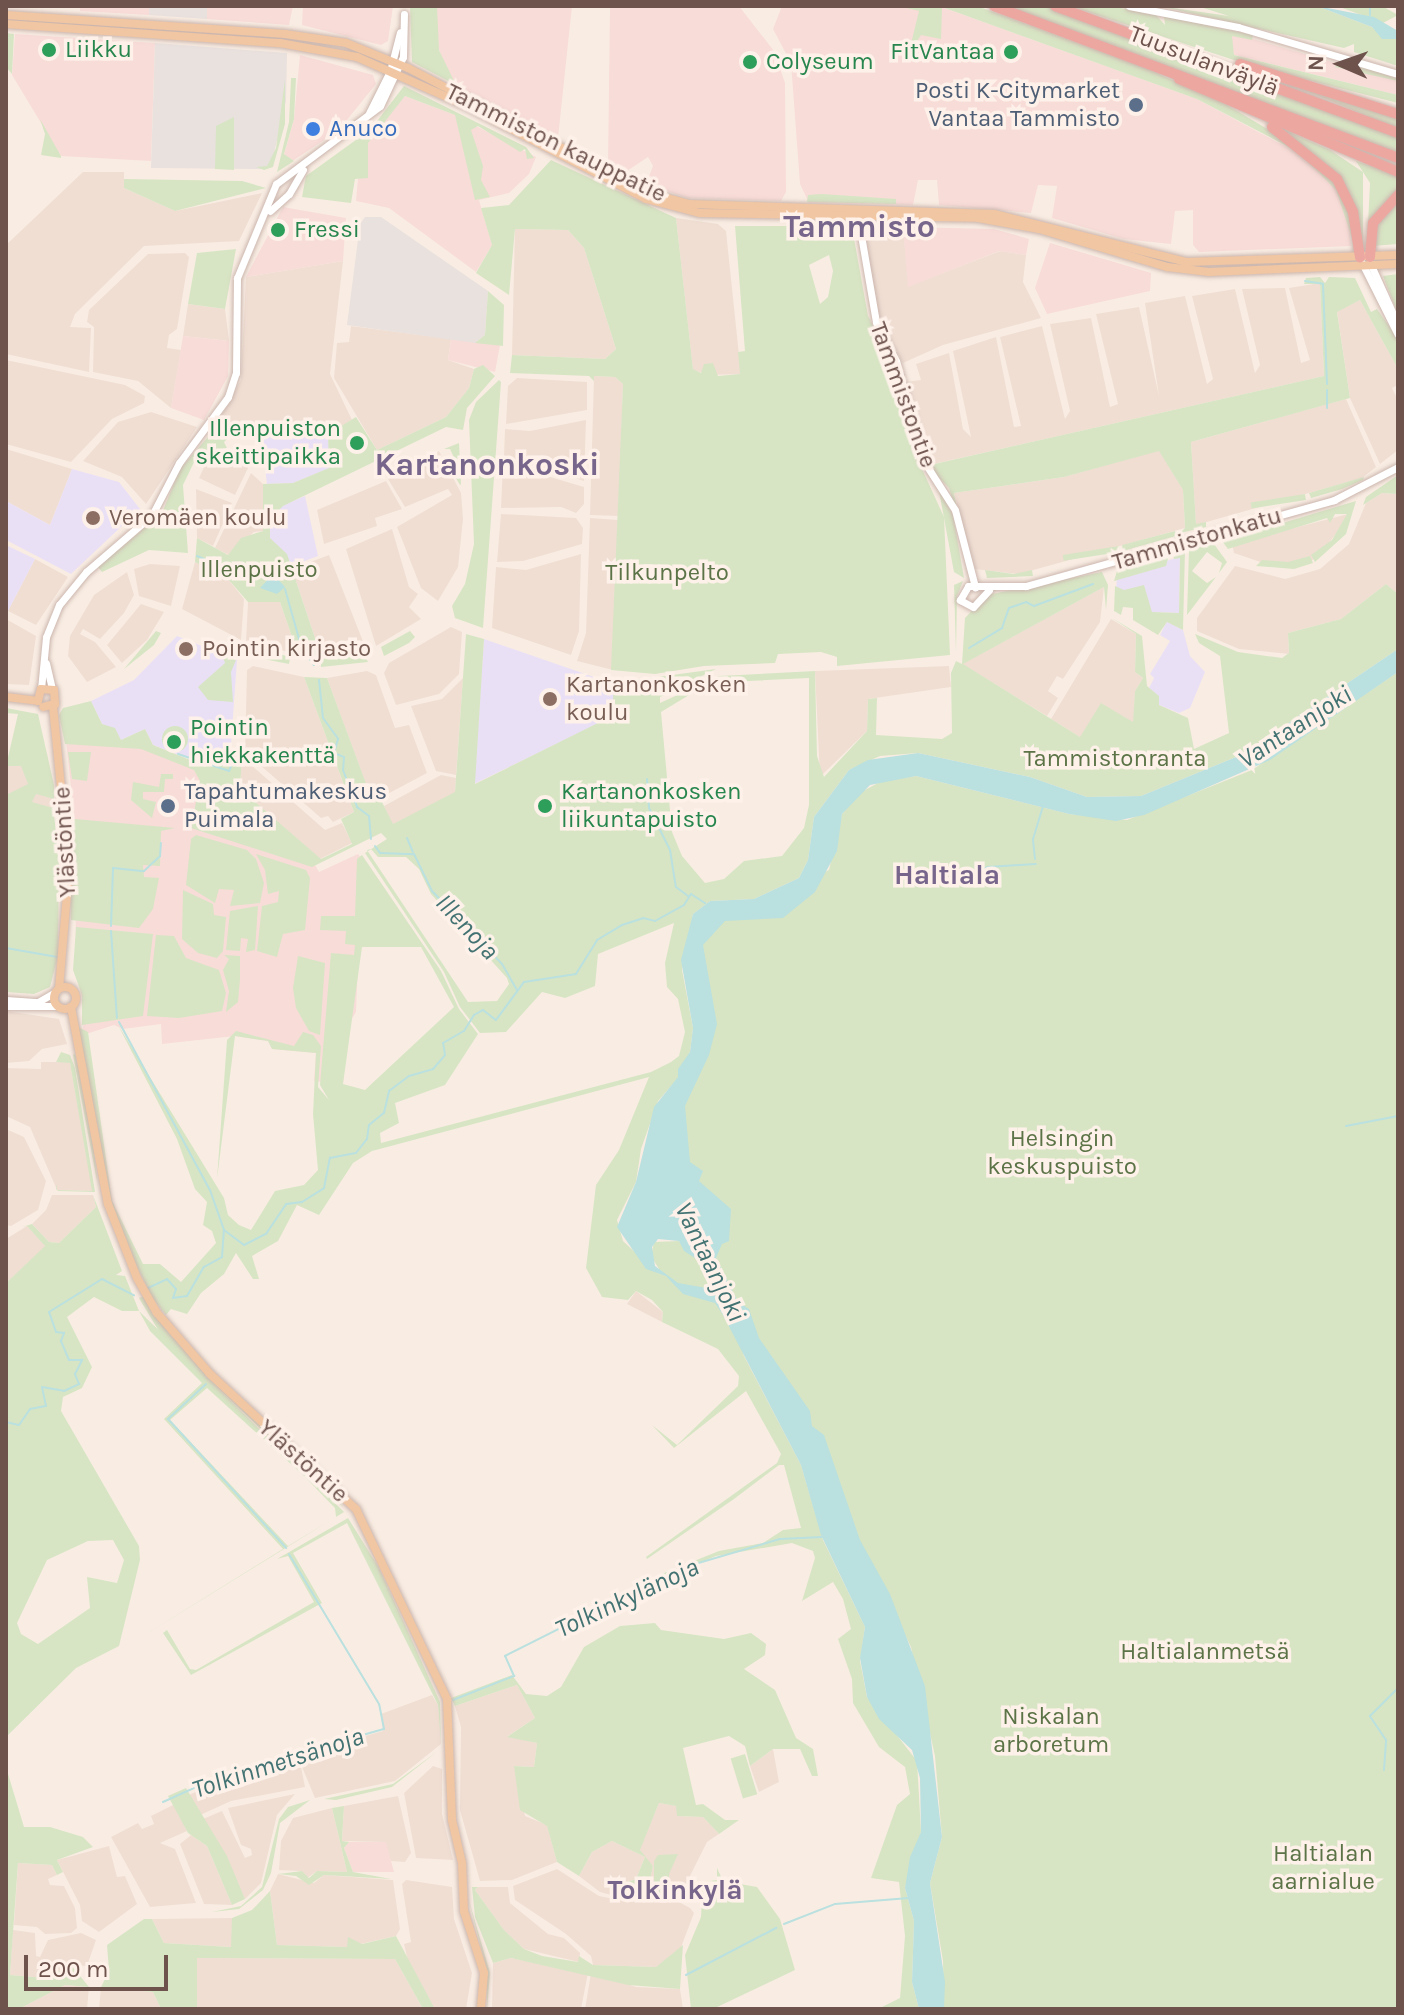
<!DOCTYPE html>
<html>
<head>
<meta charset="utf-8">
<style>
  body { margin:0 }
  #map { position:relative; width:1404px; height:2015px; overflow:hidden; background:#f9ede3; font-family:Karla,sans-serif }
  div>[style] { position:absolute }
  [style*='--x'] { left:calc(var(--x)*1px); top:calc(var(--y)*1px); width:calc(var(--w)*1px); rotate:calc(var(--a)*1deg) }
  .residential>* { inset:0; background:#f0ded3 }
  .commercial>* { inset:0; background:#f8dcd8 }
  .industrial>* { inset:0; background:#e9e1de }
  .education>* { inset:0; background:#eae0f5 }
  .green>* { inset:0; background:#d7e5c4; transform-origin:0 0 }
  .round { border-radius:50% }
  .water>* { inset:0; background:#bae0df }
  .stream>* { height:2px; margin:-1px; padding:0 1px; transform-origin:1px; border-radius:1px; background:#bae0df }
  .roads { filter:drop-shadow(0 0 2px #cbb6ae) drop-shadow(0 0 2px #cbb6ae) }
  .minor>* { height:7px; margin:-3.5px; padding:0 3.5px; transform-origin:3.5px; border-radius:3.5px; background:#fff }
  .major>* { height:8px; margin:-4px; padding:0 4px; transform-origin:4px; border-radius:4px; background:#f1c6a3 }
  .major>.ring { margin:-4px; padding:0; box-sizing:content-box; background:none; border:8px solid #f1c6a3; border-radius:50% }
  .highway>* { height:10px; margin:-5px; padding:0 5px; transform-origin:5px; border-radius:5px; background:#eda7a1 }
  .dots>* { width:22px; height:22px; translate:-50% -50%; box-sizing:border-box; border:4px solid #fdf1e9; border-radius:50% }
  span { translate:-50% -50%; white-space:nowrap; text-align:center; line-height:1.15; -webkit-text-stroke:7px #fdf1e9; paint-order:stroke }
  .leisure-label { font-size:24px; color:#27864d }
  .left { translate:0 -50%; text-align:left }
  .right { translate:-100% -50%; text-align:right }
  .street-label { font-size:24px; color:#6e524c }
  .service-label { font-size:24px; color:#4e5e75 }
  .shop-label { font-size:24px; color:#366cbe }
  .education-label { font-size:24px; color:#785e54 }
  .park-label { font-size:24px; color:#5b7346 }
  .water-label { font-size:26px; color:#427272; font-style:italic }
  .quarter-label { font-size:28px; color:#77658b; font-weight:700 }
  .district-label { font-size:32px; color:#77658b; font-weight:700 }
  .frame { position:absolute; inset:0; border:8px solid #6e524c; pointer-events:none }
  .north { position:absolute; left:1300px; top:24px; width:80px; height:80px; -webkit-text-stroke:6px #fdf1e9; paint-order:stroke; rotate:272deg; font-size:22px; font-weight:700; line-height:32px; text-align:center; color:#6e524c }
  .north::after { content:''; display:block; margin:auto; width:28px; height:36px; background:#6e524c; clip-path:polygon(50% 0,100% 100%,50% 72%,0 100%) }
  .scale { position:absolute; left:24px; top:1955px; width:144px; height:36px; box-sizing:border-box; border:4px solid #6e524c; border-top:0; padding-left:10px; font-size:24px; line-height:28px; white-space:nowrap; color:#6e524c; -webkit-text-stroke:6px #fdf1e9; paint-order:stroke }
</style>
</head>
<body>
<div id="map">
  <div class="residential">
    <div style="clip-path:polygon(83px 172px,124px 172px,124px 188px,175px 211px,262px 193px,239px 241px,144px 246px,75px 314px,70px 327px,91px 328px,89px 372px,6px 354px,6px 245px)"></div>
    <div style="clip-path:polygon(676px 218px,718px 224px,726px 231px,741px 374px,709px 375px,693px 370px)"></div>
    <div style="clip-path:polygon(903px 227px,909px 286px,1000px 251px,1026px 255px,1023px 282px,1041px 318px,943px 345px,903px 363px,877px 314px,862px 230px)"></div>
    <div style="clip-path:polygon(515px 229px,568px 230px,584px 248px,616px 349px,605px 359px,512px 355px)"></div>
    <div style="clip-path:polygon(185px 253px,189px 257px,177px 329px,169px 335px,167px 348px,181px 350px,171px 408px,138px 381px,93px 372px,94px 327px,87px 322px,89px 310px,148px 254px)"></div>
    <div style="clip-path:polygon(343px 261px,330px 374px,352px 420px,328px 434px,210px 436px,241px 380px,246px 277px)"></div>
    <div style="clip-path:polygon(1320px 283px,1324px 376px,929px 465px,906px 382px,921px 380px,916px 364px,949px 353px,963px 429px,971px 437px,953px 351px,996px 337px,1014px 427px,1021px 426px,1000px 337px,1042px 326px,1065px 419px,1070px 411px,1050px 324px,1091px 318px,1110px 407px,1118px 404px,1096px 314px,1139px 307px,1159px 396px,1145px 303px,1185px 296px,1207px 384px,1213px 379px,1192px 296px,1235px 289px,1255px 373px,1260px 365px,1242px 289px,1285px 288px,1301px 363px,1310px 360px,1289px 288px)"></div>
    <div style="clip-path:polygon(1360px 300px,1398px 369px,1398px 385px,1392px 388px,1398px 400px,1398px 450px,1380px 464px,1350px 398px,1337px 311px)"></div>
    <div style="clip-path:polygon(188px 304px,225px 309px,229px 341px,183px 336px)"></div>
    <div style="clip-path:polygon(351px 326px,451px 339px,448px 360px,474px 369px,469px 388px,446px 417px,377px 450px,334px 378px,337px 343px,349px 342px)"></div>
    <div style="clip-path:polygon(6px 360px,125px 385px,145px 396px,144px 403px,112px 419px,71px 462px,6px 444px)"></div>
    <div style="clip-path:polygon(594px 376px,615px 377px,623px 384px,619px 516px,590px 515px)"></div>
    <div style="clip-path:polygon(517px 378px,587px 382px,587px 410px,506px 424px,508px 386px)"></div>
    <div style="clip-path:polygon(1346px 399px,1376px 467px,1362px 478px,1196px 525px,1191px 442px)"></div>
    <div style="clip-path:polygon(151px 412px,197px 427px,146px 504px,122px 477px,83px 461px,118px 422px)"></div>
    <div style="clip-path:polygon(586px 420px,584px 481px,504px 456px,505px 429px,530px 431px)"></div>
    <div style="clip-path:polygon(6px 449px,72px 469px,50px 525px,6px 501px)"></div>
    <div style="clip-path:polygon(1159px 450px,1183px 490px,1185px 528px,1019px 574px,975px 569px,954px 493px,1064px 477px)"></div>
    <div style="clip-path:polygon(439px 451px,461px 493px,463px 519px,458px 567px,438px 601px,421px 588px,397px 527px,452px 495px,448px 489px,405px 507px,388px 479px)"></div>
    <div style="clip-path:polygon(231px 454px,250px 464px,235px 495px,199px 478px,208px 459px)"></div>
    <div style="clip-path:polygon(503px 463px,584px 487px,584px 504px,576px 513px,561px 507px,501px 508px)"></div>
    <div style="clip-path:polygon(251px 473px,263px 484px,263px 531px,254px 532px,229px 555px,215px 548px)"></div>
    <div style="clip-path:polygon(386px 481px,402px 509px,375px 518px,377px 526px,324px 544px,317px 510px)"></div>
    <div style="clip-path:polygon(196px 489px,232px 503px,213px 546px,197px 538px)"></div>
    <div style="clip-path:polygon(1382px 493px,1398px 494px,1398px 594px,1386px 584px,1341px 619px,1288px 633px,1289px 654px,1239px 649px,1197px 631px,1197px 618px,1235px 566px,1285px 579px,1320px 569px,1349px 544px,1366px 503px)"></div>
    <div style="clip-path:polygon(1352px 513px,1318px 557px,1308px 562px,1272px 566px,1234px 553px,1232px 544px)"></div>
    <div style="clip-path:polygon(501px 514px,576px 518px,583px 528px,582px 544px,523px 561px,497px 562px)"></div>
    <div style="clip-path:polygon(590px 518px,618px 520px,613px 670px,577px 661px,586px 633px)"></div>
    <div style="clip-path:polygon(392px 529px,409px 587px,418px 594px,409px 607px,421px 619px,376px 646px,346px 549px)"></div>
    <div style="clip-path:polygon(581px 554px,579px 631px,571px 655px,492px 628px,496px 567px,526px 570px)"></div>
    <div style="clip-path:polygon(329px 555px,366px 649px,321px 656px,292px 569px)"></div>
    <div style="clip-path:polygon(35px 559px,68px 577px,36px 625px,8px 611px)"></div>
    <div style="clip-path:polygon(195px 562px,228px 579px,244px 599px,241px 640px,182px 609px)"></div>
    <div style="clip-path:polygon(150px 564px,180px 566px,171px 606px,139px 596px,134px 569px)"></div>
    <div style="clip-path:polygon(127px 572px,134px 595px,124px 613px,100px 639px,83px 629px,80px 634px,95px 642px,116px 667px,87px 682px,68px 656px,70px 636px,94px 595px)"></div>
    <div style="clip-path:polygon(1104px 587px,1100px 622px,1063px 679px,1057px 676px,1048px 691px,1058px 698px,1047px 716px,962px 664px)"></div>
    <div style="clip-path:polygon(248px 602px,280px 602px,298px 654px,246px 642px)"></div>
    <div style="clip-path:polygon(141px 604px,164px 612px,147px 640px,122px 663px,107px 645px)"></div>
    <div style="clip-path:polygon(6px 619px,36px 636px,29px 685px,6px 684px)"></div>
    <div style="clip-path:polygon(1111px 619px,1136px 634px,1135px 672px,1143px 678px,1135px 691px,1134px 723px,1080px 737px,1051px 719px)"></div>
    <div style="clip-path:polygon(451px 627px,462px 632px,459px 674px,439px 694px,396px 705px,384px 673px,389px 663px)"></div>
    <div style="clip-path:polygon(253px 666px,304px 677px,354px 812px,333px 822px,328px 816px,321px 818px,245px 752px,247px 670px)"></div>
    <div style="clip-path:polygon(949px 666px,951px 687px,868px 699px,867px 731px,820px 777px,815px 671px)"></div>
    <div style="clip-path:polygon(367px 671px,376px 675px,395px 728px,409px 725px,427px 773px,380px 798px,371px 798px,327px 678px)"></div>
    <div style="clip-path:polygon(463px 678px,456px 775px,436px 771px,411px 706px,442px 699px)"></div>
    <div style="clip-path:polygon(47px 753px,54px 813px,44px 814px,6px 841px,6px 757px)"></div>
    <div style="clip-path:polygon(242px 757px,325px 830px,342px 823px,352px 843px,320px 859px,240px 789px)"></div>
    <div style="clip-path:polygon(441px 775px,456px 778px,455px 793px,392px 825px,384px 806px)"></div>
    <div style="clip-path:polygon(6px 1011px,59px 1019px,67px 1044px,42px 1049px,29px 1061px,6px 1063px)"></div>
    <div style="clip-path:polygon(41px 1062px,70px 1062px,93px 1191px,57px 1190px,30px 1127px,6px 1116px,6px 1068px,41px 1069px)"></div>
    <div style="clip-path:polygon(6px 1129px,24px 1137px,46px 1181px,38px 1210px,11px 1226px,6px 1225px)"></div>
    <div style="clip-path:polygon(52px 1195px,93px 1195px,96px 1207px,59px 1243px,49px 1242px,32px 1224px,46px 1210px)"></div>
    <div style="clip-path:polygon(27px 1226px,46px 1246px,6px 1283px,6px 1239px)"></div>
    <div style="clip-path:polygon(636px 1291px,663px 1312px,662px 1322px,627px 1304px)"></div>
    <div style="clip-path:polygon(517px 1685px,535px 1718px,508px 1736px,537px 1743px,534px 1767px,515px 1766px,525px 1816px,547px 1825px,557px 1862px,512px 1880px,480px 1881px,460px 1810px,461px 1727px,455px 1706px)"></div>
    <div style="clip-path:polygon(432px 1695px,438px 1705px,441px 1744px,395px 1781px,315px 1798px,297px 1755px,383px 1731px,381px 1714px)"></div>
    <div style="clip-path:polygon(773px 1749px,779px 1782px,759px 1792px,750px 1766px)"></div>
    <div style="clip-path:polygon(433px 1766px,442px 1769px,442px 1814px,453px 1860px,416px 1858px,404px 1793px)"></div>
    <div style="clip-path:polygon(276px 1767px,279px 1772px,301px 1767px,305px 1787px,231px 1801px,198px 1816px,189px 1795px,229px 1776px)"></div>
    <div style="clip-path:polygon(295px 1794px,277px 1815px,261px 1883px,245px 1899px,203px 1819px,222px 1811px,245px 1858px,252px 1855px,251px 1849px,241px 1845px,228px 1808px)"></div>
    <div style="clip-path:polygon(398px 1796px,411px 1853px,405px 1862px,391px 1861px,385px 1842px,342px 1841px,344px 1806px)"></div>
    <div style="clip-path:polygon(659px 1803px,677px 1806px,677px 1816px,703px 1817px,719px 1834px,707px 1842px,686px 1884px,674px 1895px,669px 1895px,669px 1874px,654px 1861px,654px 1895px,647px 1895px,653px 1866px,639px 1851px)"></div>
    <div style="clip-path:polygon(175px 1804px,187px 1831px,160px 1843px,175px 1849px,196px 1903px,150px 1907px,111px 1837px,138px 1823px,142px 1829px,154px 1824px,151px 1816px)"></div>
    <div style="clip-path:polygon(332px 1808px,347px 1872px,317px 1871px,307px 1878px,301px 1871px,279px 1870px,281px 1841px,293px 1818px)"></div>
    <div style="clip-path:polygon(191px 1835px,207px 1846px,232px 1905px,204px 1904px,180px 1844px)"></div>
    <div style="clip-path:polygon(612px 1841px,645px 1857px,636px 1879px,625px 1883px,619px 1897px,600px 1892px,579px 1876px,592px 1852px)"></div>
    <div style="clip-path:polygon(109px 1846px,117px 1877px,125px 1876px,137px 1904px,99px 1932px,82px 1921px,80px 1905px,57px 1860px)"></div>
    <div style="clip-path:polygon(18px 1863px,52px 1865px,57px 1875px,48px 1879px,50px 1885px,64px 1886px,75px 1908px,77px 1928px,71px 1933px,45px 1934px,37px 1927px,14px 1925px)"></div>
    <div style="clip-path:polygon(557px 1869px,599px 1896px,629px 1902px,677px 1901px,690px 1908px,694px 1913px,680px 1950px,656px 1967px,593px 1965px,591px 1956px,566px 1934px,515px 1900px,513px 1886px)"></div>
    <div style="clip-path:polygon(278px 1874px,314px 1883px,324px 1875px,393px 1880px,400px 1929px,396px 1936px,347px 1947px,277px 1945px,270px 1891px)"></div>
    <div style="clip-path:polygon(406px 1880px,452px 1887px,454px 1919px,472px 1973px,466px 2009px,435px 2009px,408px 1961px,404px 1944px,411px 1942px,402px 1884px)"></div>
    <div style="clip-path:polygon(478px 1887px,508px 1887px,510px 1903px,548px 1934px,564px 1938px,580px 1953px,579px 1962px,524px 1949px,504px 1930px,475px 1890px)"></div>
    <div style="clip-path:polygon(232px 1918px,232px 1947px,164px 1943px,152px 1919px)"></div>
    <div style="clip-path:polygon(13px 1930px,35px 1933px,36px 1956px,40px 1957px,48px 1940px,81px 1933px,96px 1940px,87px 1966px,71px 1965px,45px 1978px,10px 1975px)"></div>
    <div style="clip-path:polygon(197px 1958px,395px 1959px,423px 2009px,197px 2009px)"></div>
    <div style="clip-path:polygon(511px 1958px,588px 1973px,581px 2009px,492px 2009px,493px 1963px)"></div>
    <div style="clip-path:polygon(591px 1973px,636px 1987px,680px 1989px,683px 2009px,585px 2009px)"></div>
    <div style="clip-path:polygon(65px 1985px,89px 1987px,87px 2009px,19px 2009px)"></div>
    <div style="clip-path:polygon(101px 1987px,153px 1992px,161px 2009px,99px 2009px)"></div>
  </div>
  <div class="commercial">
    <div style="clip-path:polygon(80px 6px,149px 6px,149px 15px,80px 11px)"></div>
    <div style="clip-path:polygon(207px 6px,293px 6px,289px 25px,207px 19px)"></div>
    <div style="clip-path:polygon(303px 6px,393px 6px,388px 41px,381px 45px,302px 25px)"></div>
    <div style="clip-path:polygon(430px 6px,572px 6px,558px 138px,453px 85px,428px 22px)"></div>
    <div style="clip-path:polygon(739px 6px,774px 51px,785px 83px,786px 192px,781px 201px,688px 198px,646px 184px,653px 166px,648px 157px,624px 173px,608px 164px,610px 7px)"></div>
    <div style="clip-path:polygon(782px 6px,939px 6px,1197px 99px,1305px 157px,1336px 190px,1349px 221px,1351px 246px,1199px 252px,1193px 245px,1193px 210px,1175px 211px,1171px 244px,1124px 239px,1052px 218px,1057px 186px,1038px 185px,1031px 213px,939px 205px,937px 180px,918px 180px,913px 205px,809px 203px,800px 184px,791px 63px,773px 29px)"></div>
    <div style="clip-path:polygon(1229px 32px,1398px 81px,1398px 95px,1231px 54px)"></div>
    <div style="clip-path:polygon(15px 34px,155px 43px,151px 161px,61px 156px,12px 75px)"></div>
    <div style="clip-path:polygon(300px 55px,373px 75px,376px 84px,338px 131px,280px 169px,294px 119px)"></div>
    <div style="clip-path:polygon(405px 96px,455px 115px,536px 157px,529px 174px,509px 193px,479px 200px,492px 245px,476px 272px,389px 208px,356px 201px,358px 178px,367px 178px,367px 140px)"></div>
    <div style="clip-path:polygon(283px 207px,346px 218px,343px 261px,246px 277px)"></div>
    <div style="clip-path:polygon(903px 227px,994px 229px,1029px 239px,1026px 255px,999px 251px,908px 287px)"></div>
    <div style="clip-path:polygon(1050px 243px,1151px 273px,1150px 291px,1047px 314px,1035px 288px)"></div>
    <div style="clip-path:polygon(183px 336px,229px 341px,228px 376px,204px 420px,171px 408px)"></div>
    <div style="clip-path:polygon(451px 339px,500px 345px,495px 372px,448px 360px)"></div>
    <div style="clip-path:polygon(66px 740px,146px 744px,206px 767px,200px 827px,315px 865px,319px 872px,358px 854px,362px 859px,356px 1012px,348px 1025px,343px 1084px,314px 1081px,316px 1053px,272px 1049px,268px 1041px,235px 1036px,162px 1044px,161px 1024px,123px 1029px,114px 1025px,83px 1035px,84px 1006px,76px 969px,75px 824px)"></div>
    <div style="clip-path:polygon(349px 1842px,386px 1842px,394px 1872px,353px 1872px,344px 1848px)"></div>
  </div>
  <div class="industrial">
    <div style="clip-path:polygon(149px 6px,207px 6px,207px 19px,149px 15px)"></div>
    <div style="clip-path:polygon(155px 43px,287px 53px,286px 101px,272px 162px,264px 169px,151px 168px)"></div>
    <div style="clip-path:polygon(365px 217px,381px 217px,488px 291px,485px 335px,475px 343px,347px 325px,360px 224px)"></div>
  </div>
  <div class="education">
    <div style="clip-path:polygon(328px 434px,330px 468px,293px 483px,267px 484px,261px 436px)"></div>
    <div style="clip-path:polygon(72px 469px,119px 482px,140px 509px,71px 574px,6px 540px,6px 501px,50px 525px)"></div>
    <div style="clip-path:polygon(305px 496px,318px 556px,291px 566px,270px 538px,270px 519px,282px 506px)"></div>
    <div style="clip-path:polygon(6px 545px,35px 559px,8px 611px,6px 610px)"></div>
    <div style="clip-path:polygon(1180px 557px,1179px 613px,1152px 612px,1116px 593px,1117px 575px)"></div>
    <div style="clip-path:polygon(1167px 621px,1183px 630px,1190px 656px,1205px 672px,1190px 708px,1179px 713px,1159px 705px,1158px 696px,1149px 688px,1154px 678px,1150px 674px,1170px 641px,1160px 635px)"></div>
    <div style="clip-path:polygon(177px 636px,237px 660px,229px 774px,153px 745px,145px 729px,121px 740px,102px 724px,91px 701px,134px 680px)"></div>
    <div style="clip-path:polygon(484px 639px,620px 686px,620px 713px,474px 784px)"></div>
  </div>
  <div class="green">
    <div style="clip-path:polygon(410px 6px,437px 6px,439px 50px,456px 85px,412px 62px)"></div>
    <div style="clip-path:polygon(898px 6px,977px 6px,1148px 69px,1227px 105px,1289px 142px,1327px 172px,1347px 204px,1354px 244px,1336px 190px,1298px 152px,1197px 99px,942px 7px,941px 39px,921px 35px,908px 56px,919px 11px)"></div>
    <div style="clip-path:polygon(1004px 6px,1044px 6px,1322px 106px,1398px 138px,1398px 155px)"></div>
    <div style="clip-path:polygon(1070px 6px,1111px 6px,1156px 15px,1165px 25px,1164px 16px,1253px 35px,1252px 40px,1232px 36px,1234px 55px,1398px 95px,1398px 103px,1246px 64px)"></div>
    <div style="clip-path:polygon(1159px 6px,1229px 16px,1197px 6px,1317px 6px,1372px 27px,1383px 39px,1398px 39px,1398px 66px,1354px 52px,1354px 44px,1344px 48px)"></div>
    <div style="clip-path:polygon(1337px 6px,1382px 6px,1398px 15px,1383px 23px)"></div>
    <div style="clip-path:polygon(6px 33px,14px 34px,12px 74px,6px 67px)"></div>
    <div style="clip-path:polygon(1340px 59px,1398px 79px,1398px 81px,1335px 67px)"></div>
    <div style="clip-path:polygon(1259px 73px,1398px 116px,1398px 129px,1329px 100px)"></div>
    <div style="clip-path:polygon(291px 78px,296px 78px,294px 119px,284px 154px,294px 161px,277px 172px,289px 122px)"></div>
    <div style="clip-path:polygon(285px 79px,285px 124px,273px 167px,264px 170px,256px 167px,267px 166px,276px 148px)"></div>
    <div style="clip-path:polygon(404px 86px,526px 147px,534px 158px,527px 159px,525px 149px,520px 152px,478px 126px,471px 130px,483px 166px,481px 180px,490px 197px,475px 200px,455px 115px,405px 96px,368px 143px,368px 178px,355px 179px,351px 203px,302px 197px,306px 176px,371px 129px)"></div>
    <div style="clip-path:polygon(234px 117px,234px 170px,215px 169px,216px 126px)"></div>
    <div style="clip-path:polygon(40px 119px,61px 156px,61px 158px,41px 155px,45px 134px)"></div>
    <div style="clip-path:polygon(1276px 126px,1330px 150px,1363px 172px,1363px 245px,1332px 170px)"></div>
    <div style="clip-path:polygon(evenodd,551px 160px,676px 218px,693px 369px,701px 373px,704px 364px,713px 363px,718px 376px,740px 374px,738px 352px,745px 351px,735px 226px,841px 226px,853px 233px,868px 316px,891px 360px,917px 458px,944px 517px,950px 655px,837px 666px,837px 657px,821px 652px,778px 654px,775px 663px,704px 666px,655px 674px,611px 670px,623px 384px,615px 377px,594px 376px,594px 381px,589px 376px,510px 373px,512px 355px,605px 359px,616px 349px,584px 248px,568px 230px,515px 229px,509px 295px,476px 273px,492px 245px,481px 208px,509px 205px,551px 160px,829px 255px,833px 271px,828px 297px,820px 304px,809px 265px,829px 255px)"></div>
    <div style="clip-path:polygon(1356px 161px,1398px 175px,1398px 193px,1372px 218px,1367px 245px,1370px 183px)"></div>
    <div style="clip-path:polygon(124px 179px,242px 181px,266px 188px,175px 211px,124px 188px)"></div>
    <div style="clip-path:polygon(822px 194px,896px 199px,896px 204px,807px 202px,808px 195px)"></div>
    <div style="clip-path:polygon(1398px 198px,1398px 244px,1372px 246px,1374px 226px)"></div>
    <div style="clip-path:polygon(236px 249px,225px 309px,188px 304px,197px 253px)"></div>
    <div style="clip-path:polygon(1398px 274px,1398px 312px,1397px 312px,1383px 276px)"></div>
    <div style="clip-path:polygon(1320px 277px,1325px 283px,1329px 277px,1355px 278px,1371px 312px,1377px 309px,1398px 339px,1398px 369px,1360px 300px,1337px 312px,1350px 398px,1191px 442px,1196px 524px,1206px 522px,1206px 527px,1180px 533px,1185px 528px,1183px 490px,1159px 451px,1064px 477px,954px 493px,961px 527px,949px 488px,928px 466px,921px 444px,930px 465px,1324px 376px,1320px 284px,1304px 284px,1306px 278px)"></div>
    <div style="clip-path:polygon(488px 291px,504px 305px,503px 346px,475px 343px,485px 335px)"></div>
    <div style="clip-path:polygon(483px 365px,495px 376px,467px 408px,463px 430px,446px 427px,283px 506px,270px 519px,270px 538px,287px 554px,321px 656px,298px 654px,280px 602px,248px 602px,228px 579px,195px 562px,197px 538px,228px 555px,241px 538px,263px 531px,263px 484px,293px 483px,329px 468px,328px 434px,356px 417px,377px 450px,446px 417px,469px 388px,474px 369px)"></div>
    <div style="clip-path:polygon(499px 380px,501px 382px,483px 628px,455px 618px,452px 606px,465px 584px,474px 544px,469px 420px,476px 402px)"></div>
    <div style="clip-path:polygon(208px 437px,229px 437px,224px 442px,227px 448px,198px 454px,183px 485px,188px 553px,149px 550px,102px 572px,98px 567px,162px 513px,180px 469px)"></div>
    <div style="clip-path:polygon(459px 443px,461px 484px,460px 485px,450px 468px,457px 464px,450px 449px,444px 449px)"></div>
    <div style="clip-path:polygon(1398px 475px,1398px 494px,1382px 493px,1363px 505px,1366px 497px)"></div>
    <div style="clip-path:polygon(1364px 477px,1363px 480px,1342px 489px,1311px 498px,1309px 493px)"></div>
    <div style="clip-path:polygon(939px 491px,953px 515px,964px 578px,954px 572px)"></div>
    <div style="left:1305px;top:494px;width:6px;height:55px;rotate:81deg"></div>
    <div style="clip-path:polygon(1356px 501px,1346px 534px,1315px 562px,1311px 555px,1332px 540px,1347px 514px,1335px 514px,1330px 523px,1327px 518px,1228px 549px,1222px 541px)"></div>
    <div style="clip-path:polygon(1175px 531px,1176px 536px,1123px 551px,1122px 545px)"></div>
    <div style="clip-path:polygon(1214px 544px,1227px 562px,1219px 573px,1222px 563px,1207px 552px,1192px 571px,1207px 583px,1216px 577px,1187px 615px,1189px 549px)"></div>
    <div style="left:1119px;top:546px;width:6px;height:57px;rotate:81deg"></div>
    <div style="clip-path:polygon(1185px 551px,1183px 630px,1167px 622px,1158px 635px,1133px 620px,1133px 608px,1123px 607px,1121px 615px,1114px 611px,1115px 586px,1124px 590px,1144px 585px,1152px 612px,1179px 613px,1180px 558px,1174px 559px,1173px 554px)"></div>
    <div style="clip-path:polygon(1169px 555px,1166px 566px,1114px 581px,1117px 571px)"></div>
    <div style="clip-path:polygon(1310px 556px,1313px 563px,1294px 569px,1256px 566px,1262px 560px,1288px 562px)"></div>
    <div style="clip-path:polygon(985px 570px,1014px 574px,1032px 570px,1033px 576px,987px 578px)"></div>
    <div style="clip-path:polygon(evenodd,1102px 572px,1108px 585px,1106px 610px,1104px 587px,963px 664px,1080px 737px,1101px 703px,1133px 722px,1135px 691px,1143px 678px,1135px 672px,1136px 634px,1112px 618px,1142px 636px,1147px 686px,1159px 696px,1159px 705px,1188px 718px,1194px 749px,1229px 733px,1220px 656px,1199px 643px,1195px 634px,1238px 652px,1282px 658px,1289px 653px,1288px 633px,1341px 619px,1386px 584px,1398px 594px,1398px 649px,1241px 755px,1141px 796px,1087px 797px,1030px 777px,918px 753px,880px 756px,849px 770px,814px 817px,808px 860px,799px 878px,754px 899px,710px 901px,693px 914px,682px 970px,693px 1028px,690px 1052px,679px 1077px,658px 1101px,641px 1149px,636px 1182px,617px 1220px,623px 1241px,651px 1267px,659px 1269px,651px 1256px,654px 1242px,679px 1241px,718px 1283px,744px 1356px,801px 1465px,823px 1540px,865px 1627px,860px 1661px,867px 1697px,917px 1761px,921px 1832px,905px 1888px,914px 1921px,912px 1982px,919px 2009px,878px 2009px,900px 1998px,905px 1936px,899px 1882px,871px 1878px,897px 1805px,910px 1794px,905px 1767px,879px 1747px,853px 1703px,852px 1679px,838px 1639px,851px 1629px,843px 1599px,833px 1582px,802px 1601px,815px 1558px,813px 1551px,792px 1543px,716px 1556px,656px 1581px,659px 1575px,719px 1551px,763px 1543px,783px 1530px,801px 1528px,784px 1465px,779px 1465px,734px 1499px,647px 1559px,646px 1557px,777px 1463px,781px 1454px,746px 1391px,674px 1448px,652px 1425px,677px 1445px,738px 1386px,739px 1376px,718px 1349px,662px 1322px,663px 1312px,652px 1300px,636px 1291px,628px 1300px,602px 1297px,586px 1268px,596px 1185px,619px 1150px,649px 1077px,372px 1151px,353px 1163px,319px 1215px,297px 1205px,278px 1241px,252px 1256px,259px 1279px,253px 1279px,236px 1253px,224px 1274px,201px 1293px,187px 1314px,171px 1309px,166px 1315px,153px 1299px,122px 1236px,107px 1188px,78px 1027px,88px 1032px,112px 1201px,143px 1264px,160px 1264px,181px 1282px,216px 1243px,212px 1231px,203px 1225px,207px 1202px,195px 1189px,177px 1139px,118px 1025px,224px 1198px,228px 1215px,239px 1225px,251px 1230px,275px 1191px,304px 1185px,318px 1170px,313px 1114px,316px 1053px,272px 1049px,268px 1041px,235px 1036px,217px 1179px,227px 1040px,236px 1031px,294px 1046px,303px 1032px,313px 1035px,321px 1046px,318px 1087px,329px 1100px,320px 1085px,331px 953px,354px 955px,355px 945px,345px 944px,346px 931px,320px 930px,321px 916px,355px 916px,357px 859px,362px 855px,441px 971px,459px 1009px,478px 1034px,445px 1085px,395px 1103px,399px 1123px,380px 1133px,381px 1143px,651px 1072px,671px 1062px,679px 1056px,685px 1032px,678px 999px,667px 987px,665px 963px,674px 923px,598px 954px,595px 986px,565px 998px,542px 992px,506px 1032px,480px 1033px,460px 1007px,444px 972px,365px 853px,387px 839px,381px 833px,312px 867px,191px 828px,200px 781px,194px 770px,141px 749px,65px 744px,59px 715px,63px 708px,91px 701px,102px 724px,115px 728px,121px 740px,145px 729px,153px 745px,205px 766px,208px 752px,230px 750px,235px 757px,236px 748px,235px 756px,242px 757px,240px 789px,321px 859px,352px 844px,341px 819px,354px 812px,304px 677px,327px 678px,371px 797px,380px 798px,393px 824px,455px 792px,466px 634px,484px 639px,475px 784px,612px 716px,614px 683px,716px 669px,660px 697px,660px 703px,719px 676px,815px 671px,817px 756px,824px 777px,867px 731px,868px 699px,877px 698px,876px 735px,942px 739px,952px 733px,951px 673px,956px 661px,962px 664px,965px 618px,987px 595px,1102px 572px,809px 678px,809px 805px,804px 828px,782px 856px,744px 861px,724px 879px,705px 883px,682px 856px,672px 832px,661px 712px,709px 683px,809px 678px,1102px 572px,371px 849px,378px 857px,406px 857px,419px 869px,431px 894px,507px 978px,509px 984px,497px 1001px,468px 1002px,367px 850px,371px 849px,1102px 572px,362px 947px,421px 947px,454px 1007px,365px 1090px,343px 1084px,362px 947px)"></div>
    <div style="clip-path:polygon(963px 581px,957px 596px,956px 653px,954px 585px)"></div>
    <div style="clip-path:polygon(156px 631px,161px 633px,154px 645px,124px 669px)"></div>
    <div style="clip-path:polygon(410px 631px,415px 637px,409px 643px,384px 656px,381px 647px)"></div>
    <div style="clip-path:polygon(257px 648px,290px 657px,289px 664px,254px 657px)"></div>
    <div style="clip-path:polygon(221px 653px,236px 660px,231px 672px,233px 702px,208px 700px,198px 687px,225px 663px)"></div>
    <div style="clip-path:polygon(363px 653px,368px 662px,321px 667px,321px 659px)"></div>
    <div style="clip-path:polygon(1398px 672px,1398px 2009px,944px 2009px,943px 1961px,930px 1883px,942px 1837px,935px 1756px,911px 1647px,802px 1424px,763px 1369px,723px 1282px,671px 1132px,690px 1077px,702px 925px,753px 907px,829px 870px,842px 814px,861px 792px,882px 781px,916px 776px,1069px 814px,1127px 820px,1252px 770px)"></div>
    <div style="clip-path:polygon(6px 708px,38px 714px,54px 785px,54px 799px,36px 794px,32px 802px,53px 808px,59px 855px,58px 956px,50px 987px,34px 994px,6px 992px,6px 795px,28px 784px,21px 766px,6px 766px,18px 714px,6px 713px)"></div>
    <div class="round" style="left:162px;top:726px;width:26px;height:26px"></div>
    <div style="clip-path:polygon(68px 752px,91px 752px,87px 781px,72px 779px)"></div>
    <div style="clip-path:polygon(161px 774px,173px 774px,173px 779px,165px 779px,164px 792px,143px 792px,143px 799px,156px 802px,152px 818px,131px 800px,133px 782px,159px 787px)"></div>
    <div style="clip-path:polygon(75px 819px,175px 828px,161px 831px,160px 866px,143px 865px,144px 877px,159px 878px,153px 909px,139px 928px,71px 920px,70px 830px)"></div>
    <div style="clip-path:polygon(196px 835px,247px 850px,256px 859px,264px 883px,260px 903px,230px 906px,234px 890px,219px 889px,215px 903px,186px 885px,191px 839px)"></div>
    <div style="clip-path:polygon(256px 854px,306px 870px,310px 878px,305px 930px,283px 934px,277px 957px,257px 951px,262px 906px,278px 902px,279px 891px,268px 894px,265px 870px)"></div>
    <div style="clip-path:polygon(183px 890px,213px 904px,214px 915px,226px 917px,223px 951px,217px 958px,198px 953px,182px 939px)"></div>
    <div style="clip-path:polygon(258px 906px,255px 950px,246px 952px,248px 939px,241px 938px,240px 951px,226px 950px,230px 911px)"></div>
    <div style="clip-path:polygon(76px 927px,153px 934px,143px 1016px,82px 1025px,82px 995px,73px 970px)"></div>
    <div style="clip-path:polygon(156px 935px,174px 936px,186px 958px,219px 970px,226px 993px,222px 1011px,179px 1018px,147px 1016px)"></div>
    <div style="clip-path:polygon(224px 955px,240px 956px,240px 979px,238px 1002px,226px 1012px,229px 991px,223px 970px,229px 959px)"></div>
    <div style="clip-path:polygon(298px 956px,325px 963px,320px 1035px,309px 1031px,296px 1008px,293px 988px)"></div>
    <div style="clip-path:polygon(61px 1052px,70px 1055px,75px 1068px,95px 1192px,58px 1191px,56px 1189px,56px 1183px,57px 1190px,92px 1191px,70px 1063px,56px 1062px)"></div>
    <div style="clip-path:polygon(75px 1054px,91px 1126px,98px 1186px,73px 1055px)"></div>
    <div style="clip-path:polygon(evenodd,93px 1195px,122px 1271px,116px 1275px,125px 1276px,139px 1311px,344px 1512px,130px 1644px,283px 1549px,164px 1419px,202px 1383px,150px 1331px,139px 1311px,122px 1311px,94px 1297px,67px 1317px,92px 1367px,82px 1388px,63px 1397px,61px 1411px,139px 1546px,140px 1560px,119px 1646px,76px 1668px,6px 1737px,6px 1283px,45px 1246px,27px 1226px,22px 1227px,32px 1224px,49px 1242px,59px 1243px,96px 1207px,93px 1195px,207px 1388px,303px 1475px,335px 1508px,336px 1517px,288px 1546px,170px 1420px,207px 1388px,93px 1195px,113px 1540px,124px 1560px,117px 1583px,87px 1577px,90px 1608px,38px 1644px,21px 1634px,17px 1623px,47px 1560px,88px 1541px,113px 1540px)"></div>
    <div style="clip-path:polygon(144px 1296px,207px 1375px,324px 1481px,343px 1507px,160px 1333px,139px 1298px)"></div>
    <div style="clip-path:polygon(348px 1518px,379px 1568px,440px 1702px,441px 1744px,438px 1705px,347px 1523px,293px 1553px,322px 1603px,191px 1675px,163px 1633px,167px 1630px,190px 1669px,196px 1670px,314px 1602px,288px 1556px,277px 1559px)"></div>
    <div style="clip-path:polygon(655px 1623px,661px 1630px,724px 1639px,751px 1633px,766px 1644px,765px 1655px,744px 1669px,775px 1690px,796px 1738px,813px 1749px,818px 1776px,812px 1776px,800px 1749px,773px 1749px,750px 1766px,745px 1746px,729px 1736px,683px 1748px,696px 1805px,703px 1804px,725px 1820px,739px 1820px,719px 1834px,703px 1817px,677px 1816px,676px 1806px,659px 1803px,640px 1850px,653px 1866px,647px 1895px,619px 1897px,625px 1883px,636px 1879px,645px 1857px,612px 1841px,592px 1852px,579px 1876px,557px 1862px,547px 1826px,520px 1810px,514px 1766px,534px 1767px,537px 1743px,507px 1737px,535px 1718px,517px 1685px,455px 1706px,451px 1698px,512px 1675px,526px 1694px,547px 1696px,561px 1687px,584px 1647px,620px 1626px)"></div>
    <div style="clip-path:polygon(438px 1751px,392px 1787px,336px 1800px,324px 1799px,393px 1784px)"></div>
    <div style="left:745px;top:1754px;width:42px;height:15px;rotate:73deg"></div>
    <div style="clip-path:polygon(6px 1767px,24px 1827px,50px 1827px,83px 1837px,93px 1847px,57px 1860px,63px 1872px,57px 1875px,52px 1865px,18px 1863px,10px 1975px,45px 1978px,71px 1965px,89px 1987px,65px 1985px,19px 2009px,6px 2009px)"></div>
    <div style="clip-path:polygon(186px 1788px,227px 1856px,245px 1899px,232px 1905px,207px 1846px,188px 1833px,168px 1796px)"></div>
    <div style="clip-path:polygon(310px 1800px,280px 1823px,271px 1873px,263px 1890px,239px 1909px,212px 1912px,241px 1906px,262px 1887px,279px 1819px,288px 1807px)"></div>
    <div style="clip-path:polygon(344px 1806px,342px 1841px,349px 1842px,344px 1848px,353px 1872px,391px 1879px,324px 1875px,309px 1885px,296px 1876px,278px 1874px,302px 1871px,309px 1878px,317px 1871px,347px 1872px,332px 1808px)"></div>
    <div style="clip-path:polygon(678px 1854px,669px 1874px,669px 1895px,654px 1895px,654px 1861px,658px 1855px)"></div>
    <div style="clip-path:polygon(717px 1868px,723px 1881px,757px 1887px,780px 1919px,795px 1970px,713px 2009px,691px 2009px,685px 1955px,701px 1917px,703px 1882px,717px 1880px)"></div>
    <div style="clip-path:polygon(472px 1887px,478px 1887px,475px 1890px,504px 1930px,524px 1949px,542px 1956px,578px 1962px,579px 1956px,593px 1965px,656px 1967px,683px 1945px,680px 1989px,628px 1985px,511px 1958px,493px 1963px,475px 1917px)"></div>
    <div style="clip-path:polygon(270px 1891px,277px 1945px,347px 1947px,348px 1937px,362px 1944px,396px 1936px,435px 2009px,423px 2009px,395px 1959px,197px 1958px,197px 2009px,161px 2009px,153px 1992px,101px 1987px,109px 1971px,107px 1945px,144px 1919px,152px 1919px,164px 1943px,231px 1947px,232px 1918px,252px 1910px)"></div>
    <div style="clip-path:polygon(467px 1894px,490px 1973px,487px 2009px,487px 1970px)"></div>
  </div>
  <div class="water">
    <div style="clip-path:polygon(1317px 6px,1374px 17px,1398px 31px,1398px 39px,1382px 39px,1372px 27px)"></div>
    <div style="clip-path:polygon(273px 574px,285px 587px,277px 594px,260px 588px)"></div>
    <div style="clip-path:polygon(evenodd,1398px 649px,1398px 672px,1270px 760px,1144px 815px,1116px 821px,1069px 814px,916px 776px,870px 785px,842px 814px,837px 851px,815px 892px,783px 918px,725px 921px,703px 945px,717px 1024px,709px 1055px,685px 1106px,690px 1162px,703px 1171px,699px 1181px,731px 1209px,729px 1241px,722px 1244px,716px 1258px,738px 1302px,749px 1309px,759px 1338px,810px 1411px,812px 1426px,824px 1435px,860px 1540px,890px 1594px,925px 1686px,942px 1837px,930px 1883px,945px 1982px,944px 2009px,919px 2009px,912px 1982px,914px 1921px,905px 1888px,910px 1857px,921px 1832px,920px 1778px,912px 1750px,879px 1719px,867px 1697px,860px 1658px,865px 1627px,821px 1535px,801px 1465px,723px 1315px,715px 1303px,683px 1294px,666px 1276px,646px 1269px,617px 1227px,636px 1182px,654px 1107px,678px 1077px,678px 1069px,690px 1052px,693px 1028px,681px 960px,693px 914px,710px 901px,754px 899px,799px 878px,808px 860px,814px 817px,849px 770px,868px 760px,918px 753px,1030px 777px,1087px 797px,1141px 796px,1241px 755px,1398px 649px,658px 1239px,679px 1241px,684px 1251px,706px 1265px,718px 1290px,678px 1283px,655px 1266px,652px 1247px,658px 1239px)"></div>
  </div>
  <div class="stream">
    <div style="--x:1370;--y:6;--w:9;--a:90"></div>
    <div style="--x:1305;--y:281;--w:18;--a:9"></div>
    <div style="--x:1323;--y:284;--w:100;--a:87.7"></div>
    <div style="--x:1327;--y:408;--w:18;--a:-90"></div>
    <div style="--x:197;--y:556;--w:47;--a:23.8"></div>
    <div style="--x:285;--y:589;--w:59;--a:74.3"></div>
    <div style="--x:301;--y:646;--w:23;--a:56"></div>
    <div style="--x:969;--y:648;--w:39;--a:-31"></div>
    <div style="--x:1002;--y:628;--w:21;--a:-71"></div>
    <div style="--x:1009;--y:608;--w:18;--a:-19"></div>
    <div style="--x:1026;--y:602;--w:9;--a:27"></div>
    <div style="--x:1034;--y:606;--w:63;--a:-20.4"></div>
    <div style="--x:319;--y:680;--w:38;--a:84"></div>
    <div style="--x:323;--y:718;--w:26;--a:54"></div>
    <div style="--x:338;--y:739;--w:15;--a:106"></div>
    <div style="--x:334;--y:753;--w:11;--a:22"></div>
    <div style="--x:344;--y:757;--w:13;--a:94"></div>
    <div style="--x:343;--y:770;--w:40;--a:69"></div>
    <div style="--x:357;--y:807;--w:15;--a:37"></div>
    <div style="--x:369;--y:816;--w:23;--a:85"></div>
    <div style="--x:178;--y:754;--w:54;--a:18.4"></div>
    <div style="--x:229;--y:771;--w:8;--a:-67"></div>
    <div style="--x:647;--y:779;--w:29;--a:86"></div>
    <div style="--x:649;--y:808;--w:47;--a:63.4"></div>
    <div style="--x:670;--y:850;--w:37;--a:81"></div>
    <div style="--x:676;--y:887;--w:15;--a:37"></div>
    <div style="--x:407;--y:838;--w:15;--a:67"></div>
    <div style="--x:375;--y:846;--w:9;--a:54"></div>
    <div style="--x:380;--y:853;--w:34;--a:2"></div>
    <div style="--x:414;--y:854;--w:41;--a:64.1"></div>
    <div style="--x:432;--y:891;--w:101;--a:46.2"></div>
    <div style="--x:502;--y:964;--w:30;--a:60"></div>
    <div style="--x:1035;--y:859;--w:20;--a:-96"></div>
    <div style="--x:1033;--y:839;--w:34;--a:-73"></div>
    <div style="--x:967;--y:875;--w:22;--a:-21"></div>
    <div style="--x:988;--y:867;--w:48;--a:-3.6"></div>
    <div style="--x:949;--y:884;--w:16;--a:-27"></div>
    <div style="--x:111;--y:926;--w:58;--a:-88"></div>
    <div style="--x:113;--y:868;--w:31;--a:6"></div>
    <div style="--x:144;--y:871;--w:22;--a:-43"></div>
    <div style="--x:160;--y:856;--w:13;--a:-86"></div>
    <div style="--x:111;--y:931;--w:87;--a:86.1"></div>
    <div style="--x:6;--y:948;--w:52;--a:10"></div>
    <div style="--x:119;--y:1022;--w:191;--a:61.6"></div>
    <div style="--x:210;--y:1190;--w:42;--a:70.7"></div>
    <div style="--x:1346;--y:1126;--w:53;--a:-10.9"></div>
    <div style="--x:148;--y:1288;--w:21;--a:-25"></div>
    <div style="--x:167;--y:1279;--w:13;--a:48"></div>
    <div style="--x:176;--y:1289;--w:9;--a:108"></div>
    <div style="--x:173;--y:1298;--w:14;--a:-8"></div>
    <div style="--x:187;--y:1296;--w:34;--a:-60"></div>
    <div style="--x:204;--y:1267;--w:21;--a:-29"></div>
    <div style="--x:222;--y:1257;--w:27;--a:-86"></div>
    <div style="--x:224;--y:1230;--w:25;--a:37"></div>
    <div style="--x:244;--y:1245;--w:25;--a:-27"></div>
    <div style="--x:266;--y:1234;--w:36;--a:-56"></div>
    <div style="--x:286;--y:1204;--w:16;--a:-7"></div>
    <div style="--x:302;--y:1202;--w:26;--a:-32"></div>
    <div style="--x:324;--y:1188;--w:31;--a:-79"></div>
    <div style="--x:330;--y:1158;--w:26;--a:-11"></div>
    <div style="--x:356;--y:1153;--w:18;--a:-52"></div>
    <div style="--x:367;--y:1139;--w:14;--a:-82"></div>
    <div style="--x:369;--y:1125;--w:19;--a:-39"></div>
    <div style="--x:384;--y:1113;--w:23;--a:-77"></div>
    <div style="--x:389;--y:1091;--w:25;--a:-37"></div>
    <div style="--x:409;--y:1076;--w:25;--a:-16"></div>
    <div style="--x:433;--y:1069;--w:18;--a:-49"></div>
    <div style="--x:445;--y:1055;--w:12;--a:-99"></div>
    <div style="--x:443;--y:1043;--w:24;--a:-30"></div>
    <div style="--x:464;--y:1031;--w:19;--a:-58"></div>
    <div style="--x:474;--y:1015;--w:10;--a:-29"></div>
    <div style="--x:483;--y:1010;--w:16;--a:38"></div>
    <div style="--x:496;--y:1020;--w:47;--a:-53.6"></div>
    <div style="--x:524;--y:982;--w:53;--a:-8.7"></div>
    <div style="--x:576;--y:974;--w:40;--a:-58"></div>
    <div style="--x:597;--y:940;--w:29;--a:-31"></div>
    <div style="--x:622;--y:925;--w:22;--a:-18"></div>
    <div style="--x:643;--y:918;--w:12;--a:14"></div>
    <div style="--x:655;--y:921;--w:33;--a:-29"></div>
    <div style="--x:684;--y:905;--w:13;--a:-58"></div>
    <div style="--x:691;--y:894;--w:17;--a:33"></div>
    <div style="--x:206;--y:1384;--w:52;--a:137.4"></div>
    <div style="--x:168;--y:1419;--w:175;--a:47.5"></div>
    <div style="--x:6;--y:1422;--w:13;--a:13"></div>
    <div style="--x:19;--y:1425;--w:19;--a:-55"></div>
    <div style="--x:30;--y:1409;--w:16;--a:-11"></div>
    <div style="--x:46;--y:1406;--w:19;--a:-102"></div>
    <div style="--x:42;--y:1387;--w:22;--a:10"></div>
    <div style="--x:64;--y:1391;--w:17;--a:-25"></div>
    <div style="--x:79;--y:1384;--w:11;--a:-112"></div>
    <div style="--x:75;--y:1374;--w:16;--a:-63"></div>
    <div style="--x:82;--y:1360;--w:13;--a:180"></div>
    <div style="--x:69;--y:1360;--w:21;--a:-113"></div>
    <div style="--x:61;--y:1341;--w:9;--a:-69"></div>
    <div style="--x:64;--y:1333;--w:8;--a:-173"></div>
    <div style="--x:56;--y:1332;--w:21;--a:-109"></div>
    <div style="--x:49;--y:1312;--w:62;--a:-31.9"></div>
    <div style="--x:102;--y:1279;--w:36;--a:27"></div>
    <div style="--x:453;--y:1700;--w:66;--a:-21.5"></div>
    <div style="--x:514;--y:1676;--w:22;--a:-114"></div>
    <div style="--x:505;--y:1656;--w:194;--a:-26.7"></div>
    <div style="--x:678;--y:1569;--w:106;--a:-16.4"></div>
    <div style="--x:780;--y:1539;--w:42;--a:-2.7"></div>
    <div style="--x:1384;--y:1770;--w:30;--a:-86"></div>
    <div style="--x:1386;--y:1740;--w:29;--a:-124"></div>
    <div style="--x:1370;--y:1716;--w:40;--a:-45"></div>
    <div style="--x:163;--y:1802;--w:68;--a:-24.3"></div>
    <div style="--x:225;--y:1774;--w:165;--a:-15.8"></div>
    <div style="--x:384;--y:1729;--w:25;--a:-101"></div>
    <div style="--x:379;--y:1704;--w:175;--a:-121"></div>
    <div style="--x:784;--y:1924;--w:55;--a:-21.4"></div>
    <div style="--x:835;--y:1904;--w:74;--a:-4.6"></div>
    <div style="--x:686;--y:1975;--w:102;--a:-27.6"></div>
  </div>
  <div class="roads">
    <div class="minor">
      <div style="--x:1129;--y:6;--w:111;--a:10.9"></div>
      <div style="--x:1238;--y:27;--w:167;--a:16.4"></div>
      <div style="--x:369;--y:113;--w:47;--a:-63.4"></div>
      <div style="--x:390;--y:71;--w:40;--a:-75.6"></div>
      <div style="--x:270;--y:211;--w:25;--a:-42"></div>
      <div style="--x:289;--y:194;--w:28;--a:-60"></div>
      <div style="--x:857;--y:212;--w:112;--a:80.2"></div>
      <div style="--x:876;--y:322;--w:44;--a:62.9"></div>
      <div style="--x:896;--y:361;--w:103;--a:74.7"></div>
      <div style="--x:923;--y:460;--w:59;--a:57.4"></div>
      <div style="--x:955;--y:510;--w:80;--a:75.4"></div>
      <div style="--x:1362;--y:263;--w:80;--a:63.4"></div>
      <div style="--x:1370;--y:263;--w:68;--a:65.7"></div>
      <div style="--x:989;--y:590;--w:23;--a:133"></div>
      <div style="--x:973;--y:607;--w:15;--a:-152"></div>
      <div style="--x:960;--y:600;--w:16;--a:-60"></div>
      <div style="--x:968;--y:586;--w:58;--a:0"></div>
      <div style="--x:1026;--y:586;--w:320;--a:-15.6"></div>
      <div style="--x:1334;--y:500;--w:72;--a:-27.3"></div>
      <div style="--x:46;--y:663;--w:26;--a:77"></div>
      <div style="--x:41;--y:689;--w:52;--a:-84.5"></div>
      <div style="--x:46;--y:637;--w:35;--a:-68"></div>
      <div style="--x:59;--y:605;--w:43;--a:-50.7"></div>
      <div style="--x:86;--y:572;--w:87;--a:-40.8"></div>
      <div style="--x:152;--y:515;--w:59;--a:-62.6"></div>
      <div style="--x:179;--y:463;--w:82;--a:-53.4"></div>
      <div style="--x:228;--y:397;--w:25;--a:-72"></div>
      <div style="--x:236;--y:373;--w:95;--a:-89.4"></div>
      <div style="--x:237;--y:278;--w:102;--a:-67.5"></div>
      <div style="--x:276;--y:184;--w:130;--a:-36.9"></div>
      <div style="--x:380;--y:106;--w:54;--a:-64.9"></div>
      <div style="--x:403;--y:57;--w:43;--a:-88.7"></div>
      <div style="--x:6;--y:1000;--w:32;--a:4"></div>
      <div style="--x:38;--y:1002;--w:20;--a:-30"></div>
      <div style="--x:6;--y:1006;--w:51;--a:0"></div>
    </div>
    <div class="major">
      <div style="--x:6;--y:15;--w:280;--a:3.9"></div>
      <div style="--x:285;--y:34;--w:62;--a:8.4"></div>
      <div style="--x:346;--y:43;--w:67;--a:22"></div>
      <div style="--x:408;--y:68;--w:271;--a:27.4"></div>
      <div style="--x:649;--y:193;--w:41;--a:15.4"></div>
      <div style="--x:689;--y:204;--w:305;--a:1.9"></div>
      <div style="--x:994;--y:214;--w:199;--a:14"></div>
      <div style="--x:1187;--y:262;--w:211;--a:-1.9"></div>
      <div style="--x:6;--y:24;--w:275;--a:4"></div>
      <div style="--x:280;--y:43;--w:78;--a:10.3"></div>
      <div style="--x:357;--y:57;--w:118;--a:24"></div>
      <div style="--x:465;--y:105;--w:204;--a:27.4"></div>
      <div style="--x:646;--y:199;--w:56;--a:14.5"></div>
      <div style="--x:700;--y:213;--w:278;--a:1"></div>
      <div style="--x:978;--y:218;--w:62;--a:10.2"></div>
      <div style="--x:1039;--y:229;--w:134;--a:16.5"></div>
      <div style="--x:1167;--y:267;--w:42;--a:6.8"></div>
      <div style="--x:1209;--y:272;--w:189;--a:-2.4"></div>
      <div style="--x:6;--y:697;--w:32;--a:7"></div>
      <div style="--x:38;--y:701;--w:12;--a:-76"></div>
      <div style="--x:41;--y:689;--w:13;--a:4"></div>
      <div style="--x:54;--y:690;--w:14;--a:86"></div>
      <div style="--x:55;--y:704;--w:12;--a:166"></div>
      <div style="--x:53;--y:706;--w:165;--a:84.4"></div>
      <div style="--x:69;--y:870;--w:118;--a:94.8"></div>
      <div class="ring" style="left:54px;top:987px;width:14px;height:14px"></div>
      <div style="--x:71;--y:1007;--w:200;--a:79.4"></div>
      <div style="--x:108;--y:1204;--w:79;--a:68.6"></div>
      <div style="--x:137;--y:1278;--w:40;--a:60.3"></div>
      <div style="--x:157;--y:1313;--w:81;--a:49"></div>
      <div style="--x:210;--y:1374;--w:199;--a:42.8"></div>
      <div style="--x:356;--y:1509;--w:211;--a:64.4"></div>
      <div style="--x:447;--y:1699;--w:121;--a:87.6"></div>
      <div style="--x:452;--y:1820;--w:44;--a:76.9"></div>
      <div style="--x:462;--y:1863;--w:48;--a:87.6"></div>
      <div style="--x:464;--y:1911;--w:65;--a:72.1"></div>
      <div style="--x:484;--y:1973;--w:36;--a:95"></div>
    </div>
    <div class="highway">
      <div style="--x:994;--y:6;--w:432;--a:20.6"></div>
      <div style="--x:1055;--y:6;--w:366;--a:20.3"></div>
      <div style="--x:1240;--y:64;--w:166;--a:17.6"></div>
      <div style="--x:1179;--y:79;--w:238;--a:23"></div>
      <div style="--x:1272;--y:127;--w:83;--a:38.7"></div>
      <div style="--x:1337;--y:179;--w:37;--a:64"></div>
      <div style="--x:1353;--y:212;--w:46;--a:81.2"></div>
      <div style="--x:1370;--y:257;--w:34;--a:-85"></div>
      <div style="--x:1373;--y:223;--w:38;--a:-48"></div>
    </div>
  </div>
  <div class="dots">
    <div style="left:49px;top:50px;background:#2e9e5b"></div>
    <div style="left:1011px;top:52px;background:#2e9e5b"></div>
    <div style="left:750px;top:62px;background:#2e9e5b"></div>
    <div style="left:1136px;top:105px;background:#5c6f8a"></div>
    <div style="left:313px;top:129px;background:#3f7fe0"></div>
    <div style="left:278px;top:230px;background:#2e9e5b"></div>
    <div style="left:357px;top:443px;background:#2e9e5b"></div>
    <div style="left:93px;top:518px;background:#8d6e63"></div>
    <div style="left:186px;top:649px;background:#8d6e63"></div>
    <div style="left:550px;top:699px;background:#8d6e63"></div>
    <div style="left:174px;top:742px;background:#2e9e5b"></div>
    <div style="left:168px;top:806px;background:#5c6f8a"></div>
    <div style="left:545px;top:806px;background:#2e9e5b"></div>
  </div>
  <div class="leisure-label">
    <span class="left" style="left:65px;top:50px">Liikku</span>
    <span class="right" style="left:995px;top:52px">FitVantaa</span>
    <span class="left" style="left:766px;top:62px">Colyseum</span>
    <span class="left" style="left:294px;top:230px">Fressi</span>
    <span class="right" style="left:341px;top:443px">Illenpuiston<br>skeittipaikka</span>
    <span class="left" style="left:190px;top:742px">Pointin<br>hiekkakenttä</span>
    <span class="left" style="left:561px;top:806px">Kartanonkosken<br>liikuntapuisto</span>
  </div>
  <div class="street-label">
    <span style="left:1204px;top:61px;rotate:21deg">Tuusulanväylä</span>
    <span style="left:556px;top:143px;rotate:26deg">Tammiston kauppatie</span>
    <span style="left:903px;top:395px;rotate:70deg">Tammistontie</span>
    <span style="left:1197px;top:539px;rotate:-16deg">Tammistonkatu</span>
    <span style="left:65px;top:842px;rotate:-93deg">Ylästöntie</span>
    <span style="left:303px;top:1461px;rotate:42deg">Ylästöntie</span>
  </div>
  <div class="service-label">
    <span class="right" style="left:1120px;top:105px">Posti K-Citymarket<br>Vantaa Tammisto</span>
    <span class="left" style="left:184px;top:806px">Tapahtumakeskus<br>Puimala</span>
  </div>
  <div class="shop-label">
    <span class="left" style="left:329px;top:129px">Anuco</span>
  </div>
  <div class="education-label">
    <span class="left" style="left:109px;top:518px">Veromäen koulu</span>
    <span class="left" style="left:202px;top:649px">Pointin kirjasto</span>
    <span class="left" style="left:566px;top:699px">Kartanonkosken<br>koulu</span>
  </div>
  <div class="park-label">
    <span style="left:259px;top:570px">Illenpuisto</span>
    <span style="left:667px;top:573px">Tilkunpelto</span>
    <span style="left:1115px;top:759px">Tammistonranta</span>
    <span style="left:1062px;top:1153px">Helsingin<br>keskuspuisto</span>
    <span style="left:1205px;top:1652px">Haltialanmetsä</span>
    <span style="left:1051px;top:1731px">Niskalan<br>arboretum</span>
    <span style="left:1323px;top:1868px">Haltialan<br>aarnialue</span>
  </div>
  <div class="water-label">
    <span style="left:1295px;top:727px;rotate:-33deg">Vantaanjoki</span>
    <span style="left:467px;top:927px;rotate:47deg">Illenoja</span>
    <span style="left:710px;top:1262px;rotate:64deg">Vantaanjoki</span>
    <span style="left:627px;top:1598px;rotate:-25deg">Tolkinkylänoja</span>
    <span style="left:278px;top:1763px;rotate:-18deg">Tolkinmetsänoja</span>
  </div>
  <div class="quarter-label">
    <span style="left:947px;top:875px">Haltiala</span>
    <span style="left:675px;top:1890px">Tolkinkylä</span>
  </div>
  <div class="district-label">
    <span style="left:859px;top:227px">Tammisto</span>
    <span style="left:487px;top:465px">Kartanonkoski</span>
  </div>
  <div class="frame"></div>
  <div class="north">N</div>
  <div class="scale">200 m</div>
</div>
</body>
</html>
